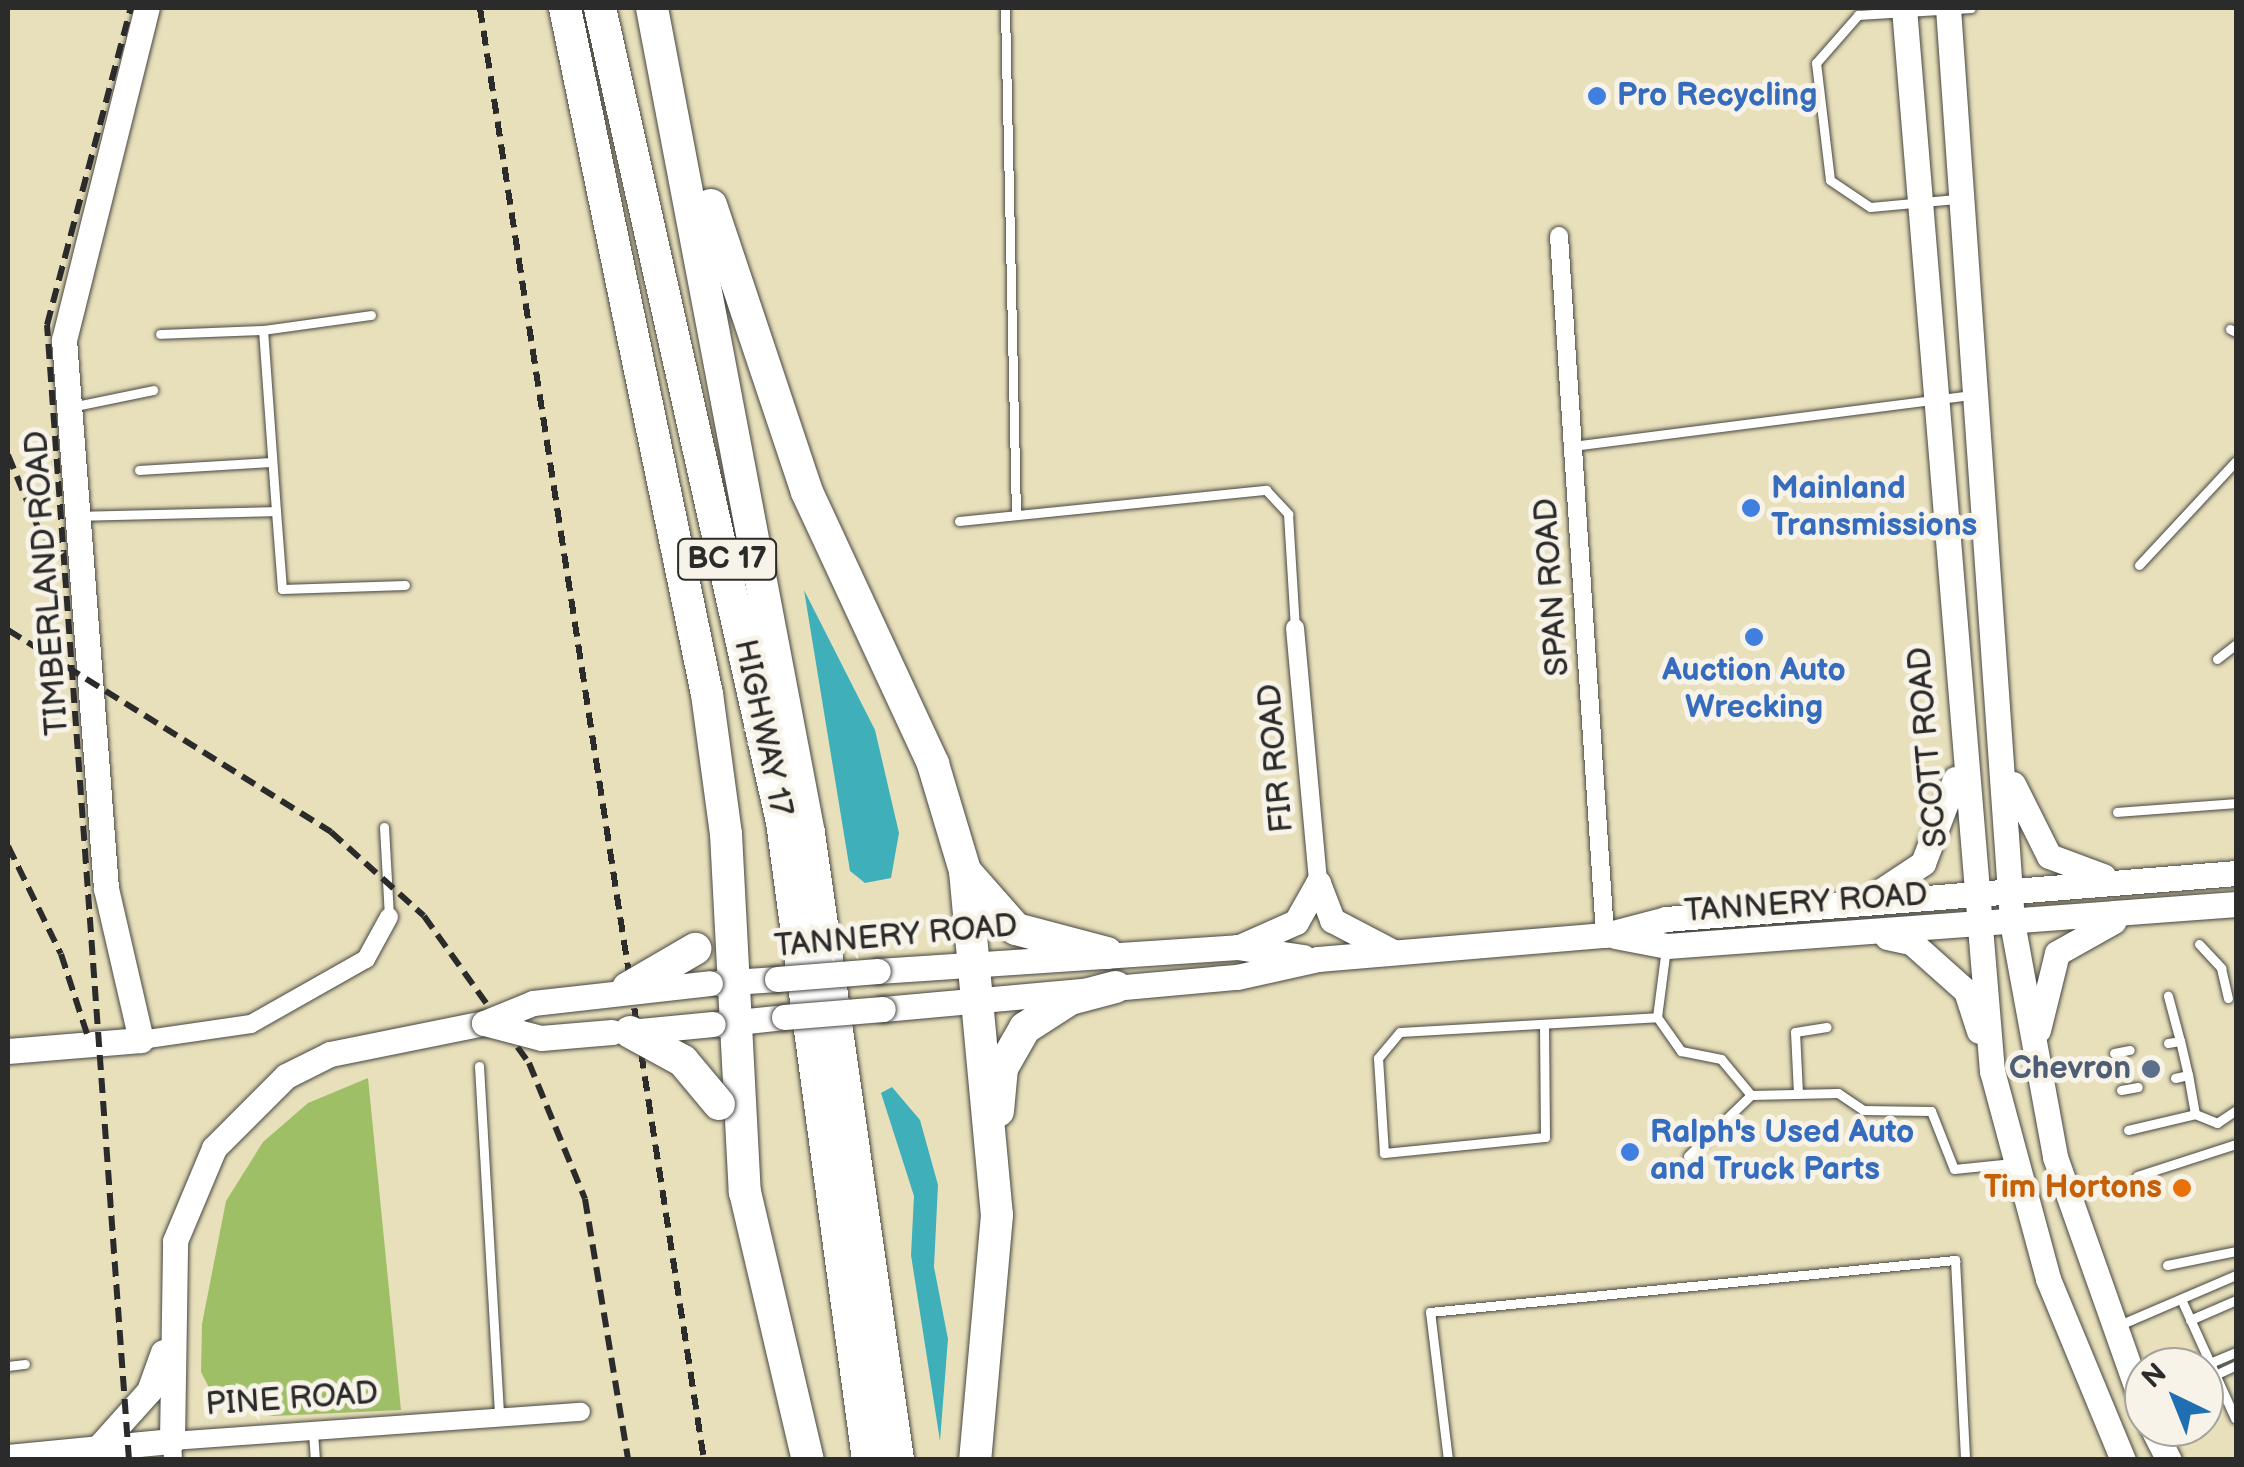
<!DOCTYPE html>
<html>
<head>
<meta charset="utf-8">
<style>
  body { margin:0 }
  #map { position:relative; width:2244px; height:1467px; overflow:hidden; background:#e8e0bb; font-family:"Balsamiq Sans",sans-serif }
  div>[style] { position:absolute }
  [style*='--x'] { left:calc(var(--x)*1px); top:calc(var(--y)*1px); width:calc(var(--w)*1px); rotate:calc(var(--a)*1deg) }
  .green>* { inset:0; background:#9fbf67 }
  .water>* { inset:0; background:#3fafba }
  .roads { filter:drop-shadow(0 0 2px #474641) drop-shadow(0 0 2px #474641) }
  .lane>* { height:9px; margin:-4.5px; padding:0 4.5px; transform-origin:4.5px; border-radius:4.5px; background:#fff }
  .street>* { height:18px; margin:-9px; padding:0 9px; transform-origin:9px; border-radius:9px; background:#fff }
  .secondary>* { height:25px; margin:-12.5px; padding:0 12.5px; transform-origin:12.5px; border-radius:12.5px; background:#fff }
  .highway>* { height:32px; margin:-16px; padding:0 16px; transform-origin:16px; border-radius:16px; background:#fff }
  .rail>* { height:6px; margin-top:-3px; transform-origin:0; background:repeating-linear-gradient(90deg,#2b2b2b 0 15px,transparent 0 23px) }
  .bridges { filter:drop-shadow(0 0 2px #474641) drop-shadow(0 0 2px #474641) }
  .secondary-bridge>* { height:25px; margin:-12.5px; padding:0 12.5px; transform-origin:12.5px; border-radius:12.5px; background:#fff }
  .highway-bridge>* { height:32px; margin:-16px; padding:0 16px; transform-origin:16px; border-radius:16px; background:#fff }
  .dots>* { width:28px; height:28px; translate:-50% -50%; box-sizing:border-box; border:5px solid #f7f3e8; border-radius:50% }
  span { translate:-50% -50%; white-space:nowrap; text-align:center; line-height:1.15; -webkit-text-stroke:10px #f7f3e8; paint-order:stroke }
  .shield-label span { padding:2px 8px; background:#f7f3e8; border:2px solid; border-radius:8px; -webkit-text-stroke-width:0 }
  .shield-label { font-size:30px; color:#2b2b2b; font-weight:700 }
  .shop-label { font-size:32px; color:#366cbe; font-weight:700 }
  .left { translate:0 -50%; text-align:left }
  .street-label { font-size:32px; color:#2b2b2b }
  .service-label { font-size:32px; color:#4e5e75; font-weight:700 }
  .right { translate:-100% -50%; text-align:right }
  .food-label { font-size:32px; color:#c56008; font-weight:700 }
  .frame { position:absolute; inset:0; border:10px solid #2b2b2b; pointer-events:none }
  .north { position:absolute; left:2124px; top:1347px; width:100px; height:100px; box-sizing:border-box; background:#f7f3e8; border:2px solid #a5a39c; border-radius:50%; rotate:317deg; font-size:28px; font-weight:700; line-height:40px; text-align:center; color:#2b2b2b }
  .north::after { content:''; display:block; margin:auto; width:35px; height:45px; background:#1f6fb2; clip-path:polygon(50% 0,100% 100%,50% 72%,0 100%) }
</style>
</head>
<body>
<div id="map">
  <div class="green">
    <div style="clip-path:polygon(368px 1078px,401px 1410px,274px 1416px,219px 1407px,201px 1372px,202px 1324px,226px 1201px,263px 1142px,308px 1103px)"></div>
  </div>
  <div class="water">
    <div style="clip-path:polygon(804px 590px,875px 730px,899px 833px,891px 878px,865px 883px,850px 871px)"></div>
    <div style="clip-path:polygon(892px 1087px,920px 1120px,938px 1185px,934px 1267px,948px 1339px,940px 1441px,911px 1255px,914px 1196px,881px 1093px)"></div>
  </div>
  <div class="roads">
    <div class="lane">
      <div style="--x:1005;--y:8;--w:507;--a:88.76"></div>
      <div style="--x:1956;--y:199;--w:86;--a:174.7"></div>
      <div style="--x:1870;--y:207;--w:48;--a:-146"></div>
      <div style="--x:1830;--y:180;--w:118;--a:-96.8"></div>
      <div style="--x:1816;--y:63;--w:64;--a:-48.8"></div>
      <div style="--x:1858;--y:15;--w:113;--a:-3.5"></div>
      <div style="--x:2230;--y:329;--w:7;--a:27"></div>
      <div style="--x:263;--y:330;--w:109;--a:-7.9"></div>
      <div style="--x:71;--y:407;--w:84;--a:-11.7"></div>
      <div style="--x:1573;--y:446;--w:402;--a:-7.3"></div>
      <div style="--x:139;--y:470;--w:132;--a:-3.5"></div>
      <div style="--x:276;--y:511;--w:78;--a:85.6"></div>
      <div style="--x:282;--y:589;--w:123;--a:-1.9"></div>
      <div style="--x:78;--y:516;--w:198;--a:-1.4"></div>
      <div style="--x:276;--y:511;--w:181;--a:-94.1"></div>
      <div style="--x:263;--y:330;--w:103;--a:177.8"></div>
      <div style="--x:959;--y:521;--w:309;--a:-5.8"></div>
      <div style="--x:1266;--y:490;--w:33;--a:47"></div>
      <div style="--x:1288;--y:514;--w:114;--a:86.5"></div>
      <div style="--x:2139;--y:565;--w:142;--a:-47"></div>
      <div style="--x:2217;--y:659;--w:24;--a:-38"></div>
      <div style="--x:2117;--y:812;--w:119;--a:-4.3"></div>
      <div style="--x:384;--y:827;--w:90;--a:86.8"></div>
      <div style="--x:2199;--y:944;--w:33;--a:47"></div>
      <div style="--x:2221;--y:968;--w:31;--a:77"></div>
      <div style="--x:1657;--y:1017;--w:42;--a:54.8"></div>
      <div style="--x:1681;--y:1051;--w:41;--a:11.3"></div>
      <div style="--x:1721;--y:1059;--w:47;--a:50.2"></div>
      <div style="--x:1751;--y:1095;--w:87;--a:-1.3"></div>
      <div style="--x:1838;--y:1093;--w:30;--a:34"></div>
      <div style="--x:1863;--y:1110;--w:68;--a:0.8"></div>
      <div style="--x:1931;--y:1111;--w:62;--a:68.4"></div>
      <div style="--x:1954;--y:1169;--w:59;--a:-5.8"></div>
      <div style="--x:1544;--y:1024;--w:113;--a:89.5"></div>
      <div style="--x:1545;--y:1137;--w:162;--a:174.3"></div>
      <div style="--x:1384;--y:1153;--w:95;--a:-93.6"></div>
      <div style="--x:1378;--y:1058;--w:34;--a:-50"></div>
      <div style="--x:1400;--y:1032;--w:257;--a:-3.3"></div>
      <div style="--x:1657;--y:1017;--w:70;--a:-82.6"></div>
      <div style="--x:2168;--y:1043;--w:12;--a:-9"></div>
      <div style="--x:2180;--y:1041;--w:47;--a:-104.9"></div>
      <div style="--x:2114;--y:1053;--w:16;--a:-11"></div>
      <div style="--x:479;--y:1066;--w:353;--a:86.7"></div>
      <div style="--x:2175;--y:1078;--w:13;--a:-13"></div>
      <div style="--x:2188;--y:1075;--w:35;--a:-103"></div>
      <div style="--x:2121;--y:1090;--w:17;--a:-10"></div>
      <div style="--x:1798;--y:1093;--w:61;--a:-92.8"></div>
      <div style="--x:1795;--y:1032;--w:32;--a:-9"></div>
      <div style="--x:2195;--y:1114;--w:24;--a:22"></div>
      <div style="--x:2217;--y:1123;--w:23;--a:-34"></div>
      <div style="--x:2128;--y:1130;--w:69;--a:-13.4"></div>
      <div style="--x:2195;--y:1114;--w:40;--a:-100"></div>
      <div style="--x:1688;--y:1156;--w:88;--a:-44.1"></div>
      <div style="--x:2137;--y:1176;--w:104;--a:-17.9"></div>
      <div style="--x:2167;--y:1265;--w:70;--a:-11.5"></div>
      <div style="--x:2181;--y:1299;--w:131;--a:65.6"></div>
      <div style="--x:2190;--y:1320;--w:50;--a:-23.5"></div>
      <div style="--x:2117;--y:1326;--w:129;--a:-23.2"></div>
      <div style="--x:2210;--y:1363;--w:28;--a:-23"></div>
      <div style="--x:8;--y:1366;--w:17;--a:-7"></div>
      <div style="--x:2215;--y:1375;--w:23;--a:-25"></div>
      <div style="--x:313;--y:1432;--w:28;--a:86"></div>
      <div style="--x:1448;--y:1460;--w:149;--a:-96.9"></div>
      <div style="--x:1430;--y:1312;--w:528;--a:-5.66"></div>
      <div style="--x:1955;--y:1260;--w:200;--a:87.1"></div>
    </div>
    <div class="street">
      <div style="--x:1559;--y:236;--w:701;--a:86.23"></div>
      <div style="--x:1295;--y:628;--w:256;--a:84.8"></div>
      <div style="--x:141;--y:1040;--w:111;--a:-8.3"></div>
      <div style="--x:251;--y:1024;--w:132;--a:-29.5"></div>
      <div style="--x:366;--y:959;--w:48;--a:-61.3"></div>
      <div style="--x:173;--y:1460;--w:19;--a:-93"></div>
      <div style="--x:172;--y:1441;--w:410;--a:-4.1"></div>
    </div>
    <div class="secondary">
      <div style="--x:1904;--y:8;--w:1067;--a:85.27"></div>
      <div style="--x:1992;--y:1071;--w:215;--a:74.9"></div>
      <div style="--x:2048;--y:1279;--w:196;--a:67.5"></div>
      <div style="--x:1948;--y:8;--w:916;--a:85.99"></div>
      <div style="--x:2012;--y:922;--w:239;--a:79.6"></div>
      <div style="--x:2055;--y:1157;--w:266;--a:70.5"></div>
      <div style="--x:2013;--y:784;--w:80;--a:63.4"></div>
      <div style="--x:2049;--y:856;--w:58;--a:20.3"></div>
      <div style="--x:1318;--y:883;--w:40;--a:69"></div>
      <div style="--x:1332;--y:920;--w:67;--a:27.7"></div>
      <div style="--x:1875;--y:895;--w:58;--a:-33.7"></div>
      <div style="--x:1923;--y:863;--w:90;--a:-69.1"></div>
      <div style="--x:1615;--y:936;--w:53;--a:10.9"></div>
      <div style="--x:1667;--y:946;--w:571;--a:-4.22"></div>
      <div style="--x:1887;--y:937;--w:25;--a:12"></div>
      <div style="--x:1911;--y:942;--w:74;--a:41.7"></div>
      <div style="--x:1966;--y:991;--w:42;--a:72"></div>
      <div style="--x:1242;--y:946;--w:59;--a:-24"></div>
      <div style="--x:1296;--y:922;--w:45;--a:-60.6"></div>
      <div style="--x:878;--y:971;--w:360;--a:-3.8"></div>
      <div style="--x:1237;--y:947;--w:67;--a:8.6"></div>
      <div style="--x:717;--y:983;--w:60;--a:-3.8"></div>
      <div style="--x:883;--y:1009;--w:355;--a:-5.2"></div>
      <div style="--x:1237;--y:977;--w:83;--a:-12.5"></div>
      <div style="--x:1318;--y:959;--w:288;--a:-4.8"></div>
      <div style="--x:1605;--y:935;--w:63;--a:-14.7"></div>
      <div style="--x:1666;--y:919;--w:572;--a:-4.61"></div>
      <div style="--x:719;--y:1024;--w:65;--a:-6.1"></div>
      <div style="--x:2038;--y:1030;--w:79;--a:-76.1"></div>
      <div style="--x:2057;--y:953;--w:65;--a:-29.3"></div>
      <div style="--x:8;--y:1051;--w:133;--a:-4.7"></div>
      <div style="--x:141;--y:1040;--w:156;--a:-103"></div>
      <div style="--x:106;--y:888;--w:550;--a:-94.38"></div>
      <div style="--x:64;--y:340;--w:342;--a:-76"></div>
      <div style="--x:2152;--y:1427;--w:37;--a:63"></div>
      <div style="--x:97;--y:1449;--w:78;--a:-48.1"></div>
      <div style="--x:149;--y:1391;--w:41;--a:-70.3"></div>
      <div style="--x:8;--y:1457;--w:165;--a:-5.6"></div>
      <div style="--x:172;--y:1441;--w:200;--a:-89.1"></div>
      <div style="--x:175;--y:1241;--w:101;--a:-67.2"></div>
      <div style="--x:214;--y:1148;--w:102;--a:-45"></div>
      <div style="--x:286;--y:1076;--w:49;--a:-26.6"></div>
      <div style="--x:330;--y:1054;--w:157;--a:-11.4"></div>
    </div>
    <div class="highway">
      <div style="--x:565;--y:8;--w:701;--a:78.31"></div>
      <div style="--x:707;--y:694;--w:141;--a:82.3"></div>
      <div style="--x:726;--y:834;--w:359;--a:87"></div>
      <div style="--x:745;--y:1192;--w:275;--a:76.8"></div>
      <div style="--x:600;--y:8;--w:834;--a:77.4"></div>
      <div style="--x:782;--y:822;--w:644;--a:82.32"></div>
      <div style="--x:652;--y:8;--w:840;--a:79.23"></div>
      <div style="--x:809;--y:833;--w:633;--a:81.92"></div>
      <div style="--x:711;--y:205;--w:303;--a:71.5"></div>
      <div style="--x:807;--y:492;--w:300;--a:65.1"></div>
      <div style="--x:933;--y:764;--w:112;--a:73.3"></div>
      <div style="--x:965;--y:871;--w:345;--a:84.7"></div>
      <div style="--x:997;--y:1215;--w:246;--a:95.1"></div>
      <div style="--x:965;--y:871;--w:77;--a:48.7"></div>
      <div style="--x:1016;--y:929;--w:94;--a:14.8"></div>
      <div style="--x:998;--y:1111;--w:43;--a:-84.7"></div>
      <div style="--x:1002;--y:1068;--w:46;--a:-60.1"></div>
      <div style="--x:1025;--y:1028;--w:54;--a:-32.8"></div>
      <div style="--x:1070;--y:999;--w:47;--a:-14.9"></div>
    </div>
  </div>
  <div class="rail">
    <div style="--x:480;--y:8;--w:1469;--a:81.23"></div>
    <div style="--x:8;--y:455;--w:115;--a:67.5"></div>
    <div style="--x:8;--y:630;--w:381;--a:32"></div>
    <div style="--x:331;--y:832;--w:125;--a:42.1"></div>
    <div style="--x:424;--y:916;--w:181;--a:54.5"></div>
    <div style="--x:529;--y:1063;--w:147;--a:67.6"></div>
    <div style="--x:585;--y:1199;--w:265;--a:80.6"></div>
    <div style="--x:8;--y:846;--w:120;--a:63.9"></div>
    <div style="--x:61;--y:954;--w:84;--a:72"></div>
    <div style="--x:129;--y:1460;--w:1138;--a:-94.13"></div>
    <div style="--x:47;--y:325;--w:328;--a:-75.2"></div>
  </div>
  <div class="bridges">
    <div class="secondary-bridge">
      <div style="--x:777;--y:979;--w:101;--a:-4.5"></div>
      <div style="--x:784;--y:1017;--w:99;--a:-4.6"></div>
      <div style="--x:484;--y:1023;--w:53;--a:-22.2"></div>
      <div style="--x:533;--y:1003;--w:178;--a:-6.4"></div>
      <div style="--x:484;--y:1023;--w:59;--a:14.7"></div>
      <div style="--x:541;--y:1038;--w:71;--a:-4.8"></div>
      <div style="--x:630;--y:1032;--w:83;--a:-5.5"></div>
    </div>
    <div class="highway-bridge">
      <div style="--x:628;--y:988;--w:78;--a:-30.2"></div>
      <div style="--x:630;--y:1032;--w:60;--a:28.7"></div>
      <div style="--x:683;--y:1061;--w:56;--a:50.1"></div>
    </div>
  </div>
  <div class="dots">
    <div style="left:1597px;top:96px;background:#3f7fe0"></div>
    <div style="left:1751px;top:508px;background:#3f7fe0"></div>
    <div style="left:1754px;top:637px;background:#3f7fe0"></div>
    <div style="left:2151px;top:1069px;background:#5c6f8a"></div>
    <div style="left:1630px;top:1152px;background:#3f7fe0"></div>
    <div style="left:2182px;top:1188px;background:#e8710a"></div>
  </div>
  <div class="shield-label">
    <span style="left:727px;top:559px">BC 17</span>
  </div>
  <div class="shop-label">
    <span class="left" style="left:1617px;top:96px">Pro Recycling</span>
    <span class="left" style="left:1771px;top:508px">Mainland<br>Transmissions</span>
    <span style="left:1754px;top:690px">Auction Auto<br>Wrecking</span>
    <span class="left" style="left:1650px;top:1152px">Ralph's Used Auto<br>and Truck Parts</span>
  </div>
  <div class="street-label">
    <span style="left:48px;top:583px;rotate:-94deg">TIMBERLAND ROAD</span>
    <span style="left:1553px;top:587px;rotate:-94deg">SPAN ROAD</span>
    <span style="left:762px;top:728px;rotate:78deg">HIGHWAY 17</span>
    <span style="left:1929px;top:747px;rotate:-95deg">SCOTT ROAD</span>
    <span style="left:1277px;top:758px;rotate:-95deg">FIR ROAD</span>
    <span style="left:1806px;top:904px;rotate:-4deg">TANNERY ROAD</span>
    <span style="left:896px;top:937px;rotate:-5deg">TANNERY ROAD</span>
    <span style="left:292px;top:1400px;rotate:-4deg">PINE ROAD</span>
  </div>
  <div class="service-label">
    <span class="right" style="left:2131px;top:1069px">Chevron</span>
  </div>
  <div class="food-label">
    <span class="right" style="left:2162px;top:1188px">Tim Hortons</span>
  </div>
  <div class="frame"></div>
  <div class="north">N</div>
</div>
</body>
</html>
